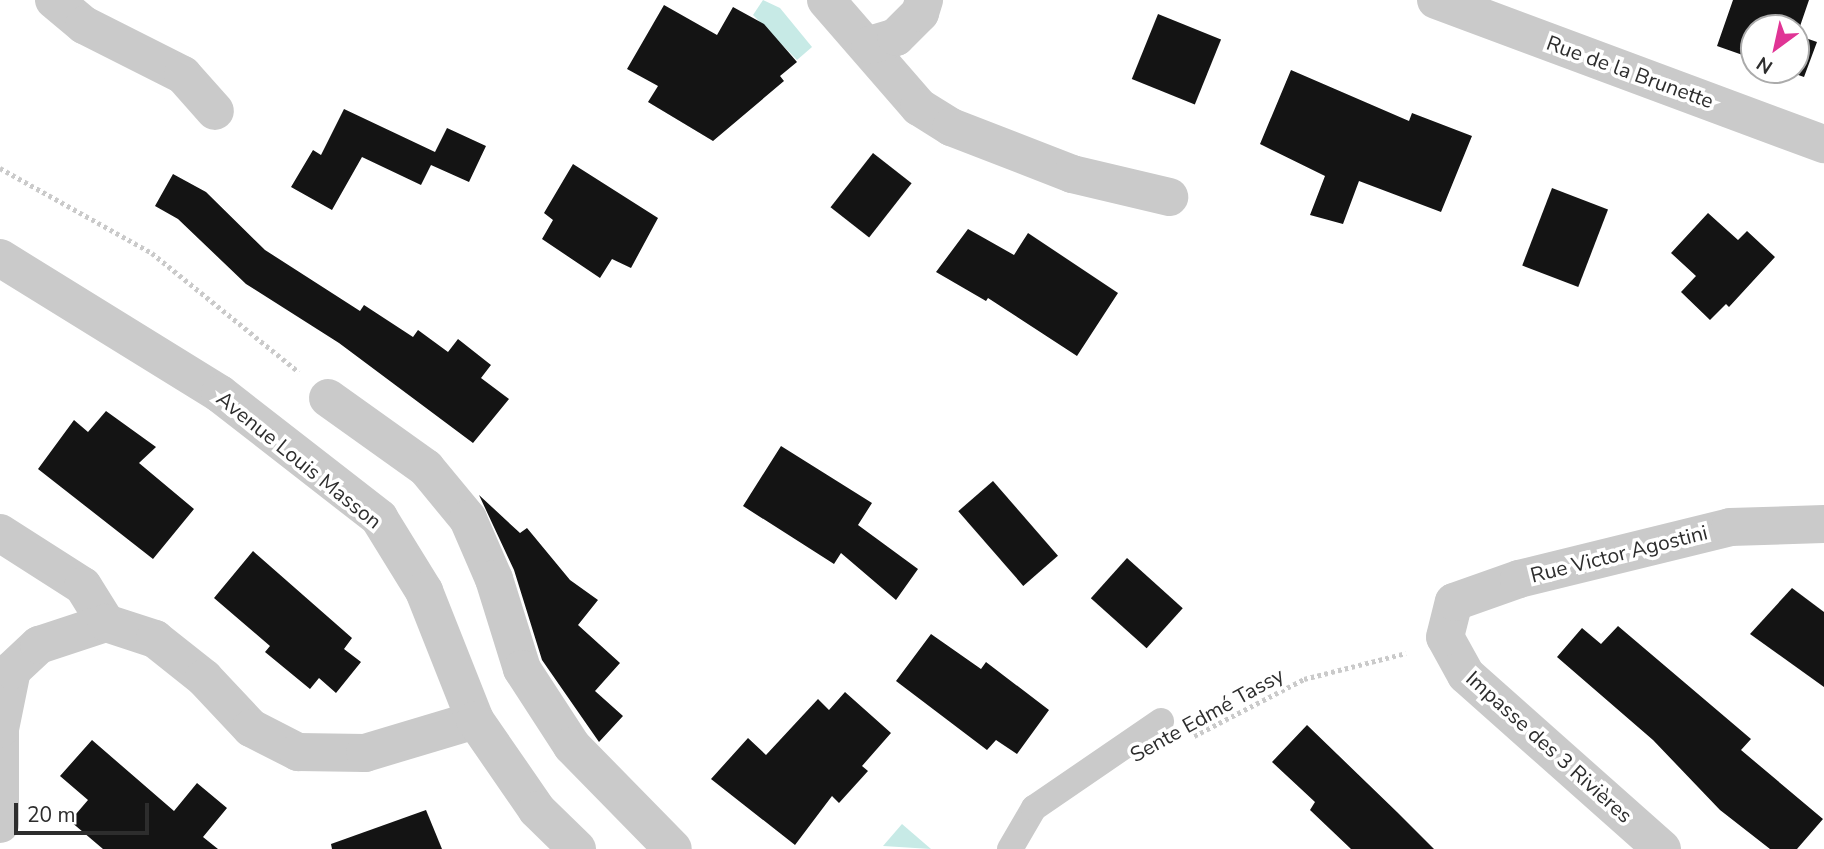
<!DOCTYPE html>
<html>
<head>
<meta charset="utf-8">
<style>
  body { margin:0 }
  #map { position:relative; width:1824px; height:849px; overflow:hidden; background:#fff; font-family:"Nunito Sans",sans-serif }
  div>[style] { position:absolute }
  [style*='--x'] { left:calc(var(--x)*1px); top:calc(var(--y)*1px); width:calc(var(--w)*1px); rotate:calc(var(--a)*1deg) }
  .water>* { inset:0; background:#c7eae6 }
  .building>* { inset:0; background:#141414; transform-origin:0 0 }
  .path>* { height:4.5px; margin-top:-2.25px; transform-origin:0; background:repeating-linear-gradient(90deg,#cacaca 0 3.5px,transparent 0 7px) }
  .service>* { height:26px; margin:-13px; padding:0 13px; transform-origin:13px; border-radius:13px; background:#cacaca }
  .minor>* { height:38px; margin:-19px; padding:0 19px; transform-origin:19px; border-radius:19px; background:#cacaca }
  .tertiary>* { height:38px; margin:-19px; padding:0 19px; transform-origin:19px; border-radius:19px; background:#cacaca }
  span { translate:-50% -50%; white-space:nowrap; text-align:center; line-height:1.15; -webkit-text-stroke:7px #fff; paint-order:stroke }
  .street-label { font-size:21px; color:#2d2d2d }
  .north { position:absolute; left:1740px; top:14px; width:70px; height:70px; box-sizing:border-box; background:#fff; border:2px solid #ababab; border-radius:50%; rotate:213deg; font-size:19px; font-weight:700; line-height:28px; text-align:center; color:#2d2d2d }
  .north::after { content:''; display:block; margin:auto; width:24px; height:32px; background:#e03495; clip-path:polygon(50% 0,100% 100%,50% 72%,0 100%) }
  .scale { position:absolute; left:14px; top:803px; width:135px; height:32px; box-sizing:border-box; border:4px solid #2d2d2d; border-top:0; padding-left:9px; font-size:21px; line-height:24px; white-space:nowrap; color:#2d2d2d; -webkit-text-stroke:5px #fff; paint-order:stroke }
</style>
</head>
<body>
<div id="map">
  <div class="water">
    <div style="clip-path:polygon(763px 0,780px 8px,812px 47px,797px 60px,753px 15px)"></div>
    <div style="clip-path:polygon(902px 824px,931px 849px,883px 846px)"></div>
  </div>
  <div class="building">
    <div style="clip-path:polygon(1733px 0,1809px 0,1797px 35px,1817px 42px,1804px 77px,1784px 70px,1796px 70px,1796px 28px,1754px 28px,1754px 59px,1717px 46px)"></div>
    <div style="clip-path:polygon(664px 5px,717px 35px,733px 7px,764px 24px,797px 62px,780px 76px,784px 81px,713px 141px,648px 102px,658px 86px,627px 69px)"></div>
    <div style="left:1158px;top:14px;width:68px;height:70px;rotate:22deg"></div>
    <div style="clip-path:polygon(1291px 70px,1409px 121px,1412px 113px,1472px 136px,1441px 212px,1359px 181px,1343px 224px,1310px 215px,1325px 176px,1260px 144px)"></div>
    <div style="clip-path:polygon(344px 109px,435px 152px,447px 128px,486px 146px,469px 182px,431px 165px,421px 185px,362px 157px,332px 210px,291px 187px,313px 150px,321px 155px)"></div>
    <div style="left:873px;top:153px;width:49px;height:69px;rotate:38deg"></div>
    <div style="clip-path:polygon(573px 164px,658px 218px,631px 268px,612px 259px,600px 278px,542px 239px,553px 220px,544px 213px)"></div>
    <div style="clip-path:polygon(173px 174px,206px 192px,265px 250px,360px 311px,364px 305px,413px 337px,418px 330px,448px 352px,458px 339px,491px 365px,481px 378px,509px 399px,473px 443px,339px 343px,246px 284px,178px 219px,155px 206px)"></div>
    <div style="left:1552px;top:188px;width:60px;height:83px;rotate:21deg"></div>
    <div style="clip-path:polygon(1708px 213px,1738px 240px,1747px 231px,1775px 257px,1729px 307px,1726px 304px,1710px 320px,1681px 292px,1696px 276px,1671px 253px)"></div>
    <div style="clip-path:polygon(968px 229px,1014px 255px,1028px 233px,1118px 293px,1077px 356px,988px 298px,986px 301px,936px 272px)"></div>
    <div style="clip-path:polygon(106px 411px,156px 447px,139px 463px,194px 509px,153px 559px,38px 469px,74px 420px,88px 432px)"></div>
    <div style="clip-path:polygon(781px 446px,872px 503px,858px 525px,918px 569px,896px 600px,841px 553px,834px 564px,743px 506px)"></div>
    <div style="left:993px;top:481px;width:99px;height:46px;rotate:49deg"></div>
    <div style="clip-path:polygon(479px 495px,520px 533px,527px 528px,570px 580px,598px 600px,578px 625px,620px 663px,595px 691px,623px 716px,599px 742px,542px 660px,514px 570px)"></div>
    <div style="clip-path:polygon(253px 551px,352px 638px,344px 649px,361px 662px,336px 693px,319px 678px,310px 689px,265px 652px,270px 646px,214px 598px)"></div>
    <div style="left:1127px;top:558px;width:75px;height:54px;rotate:42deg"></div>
    <div style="clip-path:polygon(1792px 588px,1824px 612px,1824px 687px,1750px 634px)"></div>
    <div style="clip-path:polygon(1618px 626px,1751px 739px,1741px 750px,1823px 819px,1797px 849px,1770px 849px,1720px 810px,1653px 740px,1557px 657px,1582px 628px,1601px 644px)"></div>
    <div style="clip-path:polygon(931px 634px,981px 669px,986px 662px,1049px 710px,1017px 754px,996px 740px,987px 750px,896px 681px)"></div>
    <div style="clip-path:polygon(845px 692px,891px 733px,862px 766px,868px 771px,839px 803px,832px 796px,795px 845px,711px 779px,748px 738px,766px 755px,818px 699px,829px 710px)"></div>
    <div style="clip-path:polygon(1307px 725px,1397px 812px,1434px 849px,1351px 849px,1310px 810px,1315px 802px,1272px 762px)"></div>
    <div style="clip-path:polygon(92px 740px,174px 811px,197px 783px,227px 808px,203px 837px,218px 849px,103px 849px,70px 821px,88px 800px,60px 776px)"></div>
    <div style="clip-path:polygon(426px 810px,442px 849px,332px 849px,331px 844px)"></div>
  </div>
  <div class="path">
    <div style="--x:0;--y:168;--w:174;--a:29.2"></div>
    <div style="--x:152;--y:253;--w:189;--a:39"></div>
    <div style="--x:1194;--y:736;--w:124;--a:-27.4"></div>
    <div style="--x:1304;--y:679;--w:105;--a:-14.3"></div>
  </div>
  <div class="service">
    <div style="--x:1010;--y:849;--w:48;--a:-59.7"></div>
    <div style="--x:1034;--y:808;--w:154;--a:-34.4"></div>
  </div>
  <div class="minor">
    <div style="--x:54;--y:0;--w:39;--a:40"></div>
    <div style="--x:84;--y:25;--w:111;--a:26.8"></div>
    <div style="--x:183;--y:75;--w:48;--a:48.4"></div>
    <div style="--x:826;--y:0;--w:142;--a:49"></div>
    <div style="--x:919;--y:107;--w:38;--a:32"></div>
    <div style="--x:951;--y:127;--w:130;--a:21.2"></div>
    <div style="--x:1072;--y:174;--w:100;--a:13.3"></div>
    <div style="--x:1436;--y:0;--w:414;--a:20.4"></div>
    <div style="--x:870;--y:45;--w:27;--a:-17"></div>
    <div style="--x:896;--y:37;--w:34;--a:-45"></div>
    <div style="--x:920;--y:13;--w:14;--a:-73"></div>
    <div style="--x:328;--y:398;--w:120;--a:35.5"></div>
    <div style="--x:426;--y:468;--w:66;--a:50.5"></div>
    <div style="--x:468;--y:519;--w:65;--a:66.6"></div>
    <div style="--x:494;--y:579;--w:94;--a:72.7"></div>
    <div style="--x:522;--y:669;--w:92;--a:57"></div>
    <div style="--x:572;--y:746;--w:144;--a:45.6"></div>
    <div style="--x:0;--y:533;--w:98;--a:32.6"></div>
    <div style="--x:83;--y:586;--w:44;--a:58.1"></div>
    <div style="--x:0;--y:824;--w:95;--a:-90"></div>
    <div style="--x:0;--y:729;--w:60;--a:-78.5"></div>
    <div style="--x:12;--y:670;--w:37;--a:-43"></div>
    <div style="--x:39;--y:645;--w:71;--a:-18.2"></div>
    <div style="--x:106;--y:623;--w:52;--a:18.1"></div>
    <div style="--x:155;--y:639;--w:63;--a:38.5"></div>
    <div style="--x:204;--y:678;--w:69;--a:46.8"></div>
    <div style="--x:251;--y:728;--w:53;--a:27.1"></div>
    <div style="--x:298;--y:752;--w:67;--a:0.9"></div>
    <div style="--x:365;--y:753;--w:115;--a:-16.7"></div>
    <div style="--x:1662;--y:849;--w:262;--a:-138.4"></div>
    <div style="--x:1466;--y:675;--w:43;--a:-118.9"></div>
    <div style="--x:1445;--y:637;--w:36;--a:-76"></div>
    <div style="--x:1454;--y:602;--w:69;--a:-19.5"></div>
    <div style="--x:1519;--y:579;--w:217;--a:-13.8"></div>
    <div style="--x:1730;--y:527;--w:94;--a:-1.8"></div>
  </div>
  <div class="tertiary">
    <div style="--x:0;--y:258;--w:259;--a:31.7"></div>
    <div style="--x:220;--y:394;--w:202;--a:37.9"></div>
    <div style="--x:379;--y:518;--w:86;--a:58.3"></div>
    <div style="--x:424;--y:591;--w:139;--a:68.4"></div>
    <div style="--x:475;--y:720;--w:109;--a:55.4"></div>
    <div style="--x:537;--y:810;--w:56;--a:44.3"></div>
  </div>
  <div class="street-label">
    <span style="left:1630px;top:72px;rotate:20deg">Rue de la Brunette</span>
    <span style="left:299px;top:460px;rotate:39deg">Avenue Louis Masson</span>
    <span style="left:1619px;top:554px;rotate:-14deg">Rue Victor Agostini</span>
    <span style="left:1207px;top:715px;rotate:-29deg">Sente Edmé Tassy</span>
    <span style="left:1549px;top:747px;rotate:42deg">Impasse des 3 Rivières</span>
  </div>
  <div class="north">N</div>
  <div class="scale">20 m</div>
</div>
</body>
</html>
